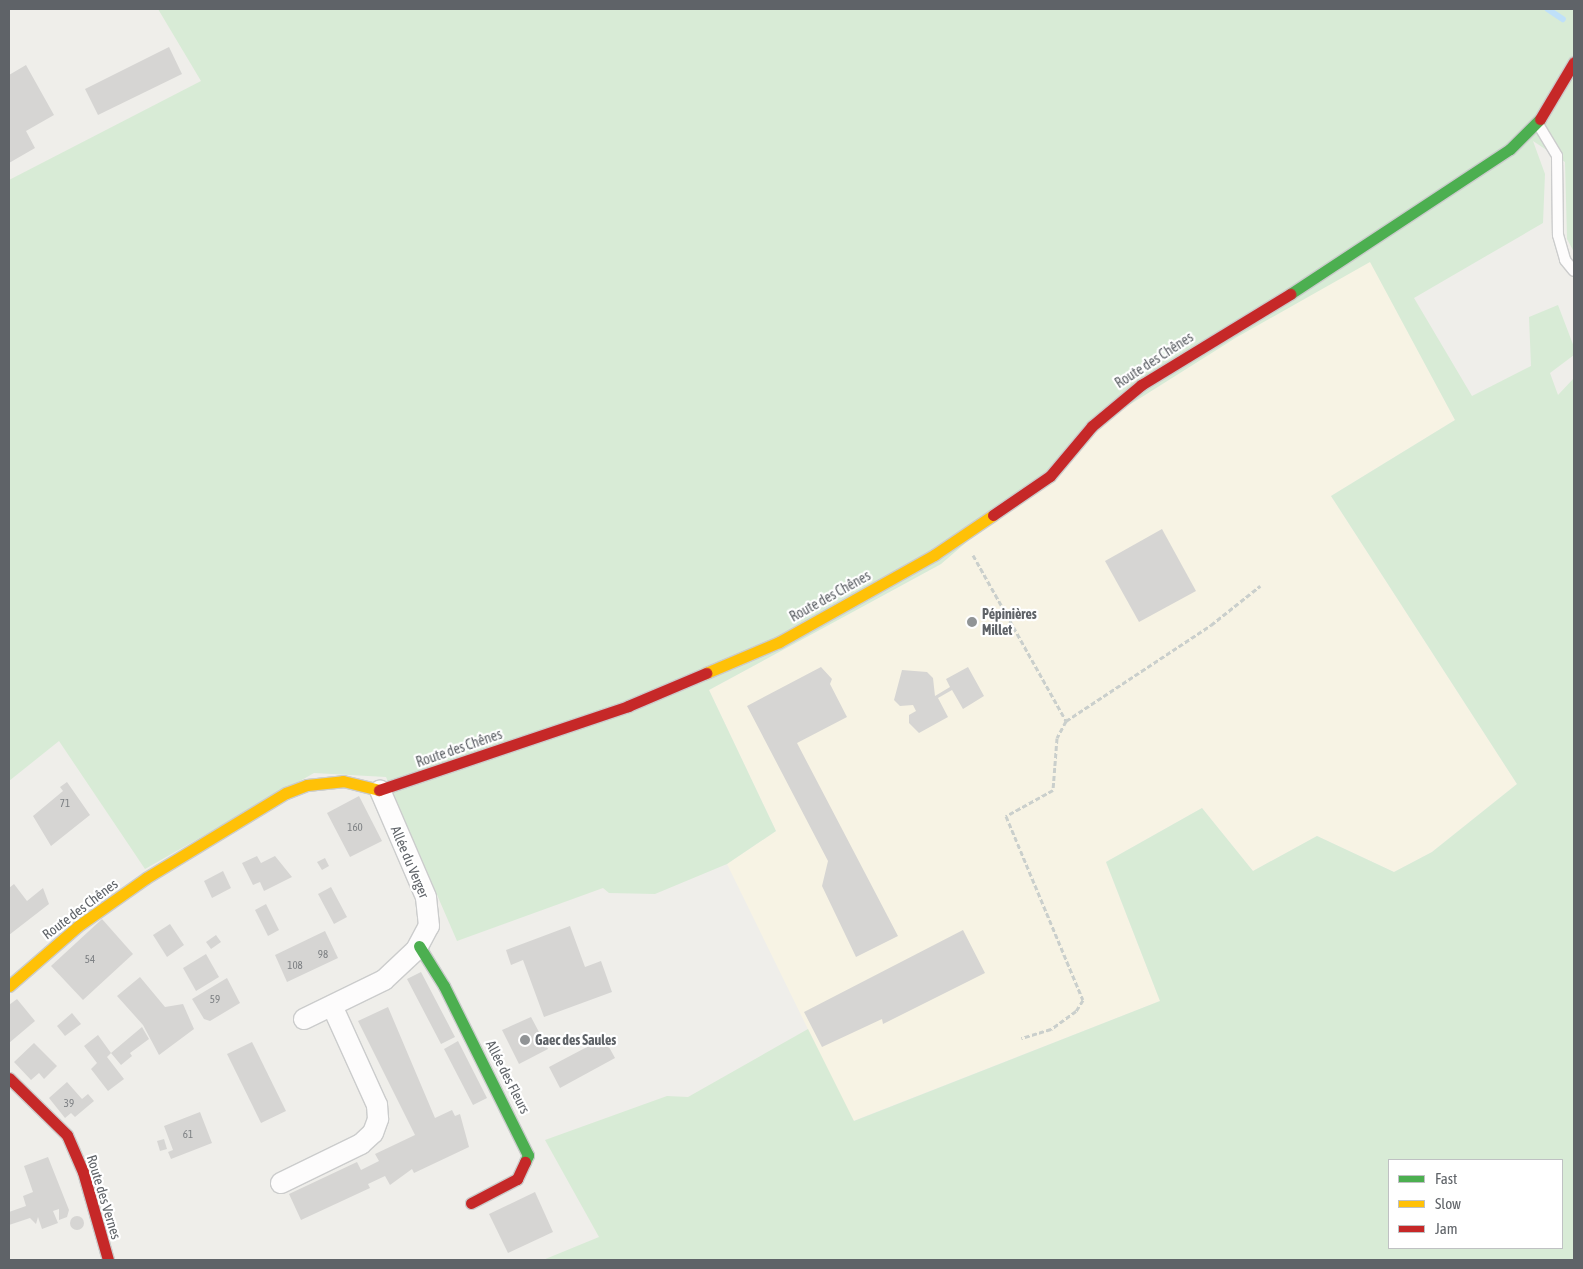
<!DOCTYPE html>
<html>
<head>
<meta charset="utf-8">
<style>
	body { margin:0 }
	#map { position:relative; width:1583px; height:1269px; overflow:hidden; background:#efeeea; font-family:"Asap Condensed",sans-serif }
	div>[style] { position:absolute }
	.commercial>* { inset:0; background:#f7f3e4 }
	.green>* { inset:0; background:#d8ebd6 }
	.stream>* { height:5.5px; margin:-2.75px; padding:0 2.75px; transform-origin:2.75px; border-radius:2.75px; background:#bfe0f9 }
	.building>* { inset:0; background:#d6d5d3 }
	.round { border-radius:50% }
	.path>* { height:3px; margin-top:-1.5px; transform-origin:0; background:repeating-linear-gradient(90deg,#cacfcc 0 5px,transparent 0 7.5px) }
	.roads { filter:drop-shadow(1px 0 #cbcccc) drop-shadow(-1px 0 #cbcccc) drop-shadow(0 1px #cbcccc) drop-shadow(0 -1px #cbcccc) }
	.lane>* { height:10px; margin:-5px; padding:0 5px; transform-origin:5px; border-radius:5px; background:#fdfcfc }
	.street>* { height:20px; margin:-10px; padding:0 10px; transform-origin:10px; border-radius:10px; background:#fdfcfc }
	.fast>* { height:11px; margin:-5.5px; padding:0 5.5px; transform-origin:5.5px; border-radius:5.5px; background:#4caf50 }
	.slow>* { height:11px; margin:-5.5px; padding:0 5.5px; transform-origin:5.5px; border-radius:5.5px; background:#ffc107 }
	.jam>* { height:11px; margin:-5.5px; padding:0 5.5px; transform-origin:5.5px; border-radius:5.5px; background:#c62828 }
	.dots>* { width:14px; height:14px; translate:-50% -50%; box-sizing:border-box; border:2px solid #fff; border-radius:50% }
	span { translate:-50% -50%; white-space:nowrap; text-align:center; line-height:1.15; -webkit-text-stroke:4.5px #fff; paint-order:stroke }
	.number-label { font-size:11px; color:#7e8184 }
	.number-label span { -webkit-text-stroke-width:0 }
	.street-label { font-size:14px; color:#5f6368 }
	.poi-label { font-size:14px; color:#5f6368; font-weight:700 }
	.left { translate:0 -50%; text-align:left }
	.frame { position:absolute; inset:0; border:10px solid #5f6368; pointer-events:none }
	.legend { position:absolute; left:1388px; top:1159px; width:175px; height:90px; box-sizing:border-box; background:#fff; border:1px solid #bfc1c3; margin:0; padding:6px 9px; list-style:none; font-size:15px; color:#5f6368 }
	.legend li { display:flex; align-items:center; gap:10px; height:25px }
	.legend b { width:25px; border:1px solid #bfc1c3 }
</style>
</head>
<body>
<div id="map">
	<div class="commercial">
		<div style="clip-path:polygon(1370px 261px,1455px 420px,1331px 496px,1517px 784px,1432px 852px,1394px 872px,1317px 836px,1253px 871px,1202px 808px,1106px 862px,1160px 1001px,853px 1121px,727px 864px,776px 831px,709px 690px,941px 564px,1118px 412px,1237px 337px)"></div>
	</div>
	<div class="green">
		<div style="clip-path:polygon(evenodd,158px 9px,1574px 9px,1574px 252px,1567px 239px,1565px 162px,1533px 141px,1545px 174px,1543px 223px,1414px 298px,1472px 396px,1531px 366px,1529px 317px,1558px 305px,1574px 347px,1574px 355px,1550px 373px,1558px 395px,1574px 378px,1574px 1260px,543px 1260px,599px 1237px,545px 1140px,667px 1096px,688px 1097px,808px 1029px,854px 1121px,1160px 1001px,1106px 862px,1202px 808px,1253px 871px,1317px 836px,1394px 872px,1432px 852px,1517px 784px,1331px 496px,1455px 420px,1370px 262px,1237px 337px,1118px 412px,941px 564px,709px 690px,776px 831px,727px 864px,655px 894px,609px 893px,603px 888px,457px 941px,386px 777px,314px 773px,145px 869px,59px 741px,9px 781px,9px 180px,201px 81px,158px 9px,1389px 1160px,1562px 1160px,1562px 1248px,1389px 1248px,1389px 1160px)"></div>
	</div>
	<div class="stream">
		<div style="left:1548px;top:9px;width:18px;rotate:34deg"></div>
	</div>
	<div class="building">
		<div style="clip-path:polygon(169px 47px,182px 74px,98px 115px,85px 89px)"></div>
		<div style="clip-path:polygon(26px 65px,54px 115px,26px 131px,35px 148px,9px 163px,9px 75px)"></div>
		<div style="clip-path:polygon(1162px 529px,1196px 591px,1139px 622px,1105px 561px)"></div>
		<div style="clip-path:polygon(821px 667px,832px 679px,830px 684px,847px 717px,797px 743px,898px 936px,856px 957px,822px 886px,828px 861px,747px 706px)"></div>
		<div style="clip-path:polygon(968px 667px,984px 696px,963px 709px,952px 690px,938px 698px,948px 717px,919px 733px,909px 723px,909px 715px,916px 711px,913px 705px,900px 706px,894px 700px,902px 670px,927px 672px,933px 678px,935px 696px,950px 687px,946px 679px)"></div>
		<div style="clip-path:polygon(67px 782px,90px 815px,51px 846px,33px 816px,63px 791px,60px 787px)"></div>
		<div style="clip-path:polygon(359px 796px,382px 841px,350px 857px,327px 813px)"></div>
		<div style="clip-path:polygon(257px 856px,261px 863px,275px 856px,292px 877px,264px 891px,260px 882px,253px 885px,242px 863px)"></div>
		<div style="clip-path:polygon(325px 858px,329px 866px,322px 870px,317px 862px)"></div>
		<div style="clip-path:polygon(223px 871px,231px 888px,212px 898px,204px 881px)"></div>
		<div style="clip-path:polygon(14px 884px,27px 901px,43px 888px,49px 904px,9px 935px,9px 888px)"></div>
		<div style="clip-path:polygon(331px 887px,347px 917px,334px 924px,318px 894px)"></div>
		<div style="clip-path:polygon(266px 904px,279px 930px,268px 936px,255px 910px)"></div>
		<div style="clip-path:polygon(102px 919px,133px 954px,83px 1000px,51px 966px)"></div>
		<div style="clip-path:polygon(170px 924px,184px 945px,167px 957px,153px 935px)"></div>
		<div style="clip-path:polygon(570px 926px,585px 967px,601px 961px,612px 992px,544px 1017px,523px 960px,511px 965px,506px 950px)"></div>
		<div style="clip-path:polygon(963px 930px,985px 973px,883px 1024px,882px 1019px,822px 1047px,804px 1012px)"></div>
		<div style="clip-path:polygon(325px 931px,338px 958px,287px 982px,275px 955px)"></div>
		<div style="clip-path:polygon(216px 935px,221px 942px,211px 949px,206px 942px)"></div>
		<div style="clip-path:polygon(206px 954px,219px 977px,196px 991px,183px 968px)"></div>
		<div style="clip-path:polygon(421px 972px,455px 1037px,441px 1044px,407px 979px)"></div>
		<div style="clip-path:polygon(140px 977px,165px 1007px,183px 1004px,194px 1029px,159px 1055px,143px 1025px,117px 996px)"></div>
		<div style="clip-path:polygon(227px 978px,240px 1003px,210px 1021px,204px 1019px,192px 999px)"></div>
		<div style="clip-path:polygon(17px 999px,35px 1021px,9px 1043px,9px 1005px)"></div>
		<div style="clip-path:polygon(388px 1007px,435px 1118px,452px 1110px,455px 1116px,460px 1114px,469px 1147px,414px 1173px,412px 1169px,390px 1185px,385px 1176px,368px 1184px,370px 1188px,301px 1220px,289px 1194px,357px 1162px,361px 1170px,379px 1161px,375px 1154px,415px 1135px,358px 1021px)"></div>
		<div style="clip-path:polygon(72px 1013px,81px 1024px,65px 1036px,57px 1026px)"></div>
		<div style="clip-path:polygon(531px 1017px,548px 1049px,519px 1064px,502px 1030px)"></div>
		<div style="clip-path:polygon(142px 1027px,149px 1039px,130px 1053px,132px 1056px,121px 1065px,111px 1053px,107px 1057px,124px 1079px,108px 1091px,91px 1069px,97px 1063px,84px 1046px,98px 1035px,111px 1053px)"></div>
		<div style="clip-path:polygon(604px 1038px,615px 1058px,560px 1088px,549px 1067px)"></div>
		<div style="clip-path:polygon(458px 1041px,487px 1098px,473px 1105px,444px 1049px)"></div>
		<div style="clip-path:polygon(252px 1042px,286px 1111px,261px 1123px,227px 1054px)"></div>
		<div style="clip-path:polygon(34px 1043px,57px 1066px,44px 1079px,39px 1073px,31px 1080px,14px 1062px)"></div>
		<div style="clip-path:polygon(67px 1082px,82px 1099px,88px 1094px,94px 1101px,75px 1117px,71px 1113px,65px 1118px,49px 1098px)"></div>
		<div style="clip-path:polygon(200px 1112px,212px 1143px,171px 1159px,168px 1152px,173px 1150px,164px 1126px)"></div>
		<div style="clip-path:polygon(164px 1139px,167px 1149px,160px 1151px,157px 1141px)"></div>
		<div style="clip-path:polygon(48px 1157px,69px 1210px,67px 1217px,59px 1220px,59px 1209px,53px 1211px,58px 1223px,42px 1229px,38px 1217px,36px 1224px,30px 1218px,9px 1225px,9px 1212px,26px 1206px,23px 1196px,33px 1192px,24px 1166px)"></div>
		<div style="clip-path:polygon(535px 1192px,553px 1232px,508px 1253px,489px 1214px)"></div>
		<div class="round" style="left:70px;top:1216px;width:14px;height:14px"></div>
	</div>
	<div class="path">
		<div style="left:973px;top:555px;width:190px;rotate:60.7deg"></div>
		<div style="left:1066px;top:721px;width:19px;rotate:118deg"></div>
		<div style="left:1057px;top:738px;width:52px;rotate:94.4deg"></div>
		<div style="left:1053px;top:790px;width:54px;rotate:151deg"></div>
		<div style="left:1006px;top:816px;width:199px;rotate:67.3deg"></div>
		<div style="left:1083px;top:1000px;width:13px;rotate:122deg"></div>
		<div style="left:1076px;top:1011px;width:31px;rotate:144deg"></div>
		<div style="left:1051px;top:1029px;width:31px;rotate:163deg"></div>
		<div style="left:1066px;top:721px;width:174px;rotate:-33.5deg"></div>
		<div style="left:1211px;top:625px;width:63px;rotate:-38.5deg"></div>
	</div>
	<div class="roads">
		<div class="lane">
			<div style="left:1538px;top:124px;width:37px;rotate:59deg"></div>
			<div style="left:1557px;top:156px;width:79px;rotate:89.3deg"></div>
			<div style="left:1558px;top:235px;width:26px;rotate:74deg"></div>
			<div style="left:1565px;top:260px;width:14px;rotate:51deg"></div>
		</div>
		<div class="street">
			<div style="left:304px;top:1019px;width:89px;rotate:-26deg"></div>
			<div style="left:384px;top:980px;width:44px;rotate:-43.2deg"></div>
			<div style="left:416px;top:950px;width:27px;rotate:-62deg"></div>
			<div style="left:429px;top:926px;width:29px;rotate:-96deg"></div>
			<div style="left:426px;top:897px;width:116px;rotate:-113.3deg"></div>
			<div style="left:281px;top:1183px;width:89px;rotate:-26deg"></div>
			<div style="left:361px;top:1144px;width:16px;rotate:-43deg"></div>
			<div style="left:373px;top:1133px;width:15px;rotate:-70deg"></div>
			<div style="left:378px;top:1119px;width:14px;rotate:-94deg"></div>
			<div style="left:377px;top:1105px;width:109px;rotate:-114.4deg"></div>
		</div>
		<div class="fast">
			<div style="left:1290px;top:294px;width:263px;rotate:-33.4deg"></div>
			<div style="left:1510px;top:149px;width:42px;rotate:-45deg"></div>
			<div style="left:419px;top:946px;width:47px;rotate:58deg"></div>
			<div style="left:444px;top:986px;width:189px;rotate:63.6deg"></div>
			<div style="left:528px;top:1155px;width:8px;rotate:113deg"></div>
		</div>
		<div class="slow">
			<div style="left:706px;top:673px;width:79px;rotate:-23deg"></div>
			<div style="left:779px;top:642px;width:178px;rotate:-29.3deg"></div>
			<div style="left:934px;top:555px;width:71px;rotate:-34.1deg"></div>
			<div style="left:9px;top:986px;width:91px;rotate:-41deg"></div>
			<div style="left:78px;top:926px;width:83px;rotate:-35.2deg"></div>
			<div style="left:146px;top:878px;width:164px;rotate:-31.3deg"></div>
			<div style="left:286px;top:793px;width:22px;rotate:-21deg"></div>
			<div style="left:307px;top:785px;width:36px;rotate:-6deg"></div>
			<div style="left:343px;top:781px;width:37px;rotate:14deg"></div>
		</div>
		<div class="jam">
			<div style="left:1540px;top:119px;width:66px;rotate:-59.2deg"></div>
			<div style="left:993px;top:515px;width:69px;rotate:-34.4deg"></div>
			<div style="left:1050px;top:476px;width:65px;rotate:-50deg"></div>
			<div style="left:1092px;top:426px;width:64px;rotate:-39.9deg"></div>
			<div style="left:1141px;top:385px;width:175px;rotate:-31.4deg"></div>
			<div style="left:379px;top:790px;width:263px;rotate:-18.6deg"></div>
			<div style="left:628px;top:706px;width:85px;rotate:-22.9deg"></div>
			<div style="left:9px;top:1078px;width:81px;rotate:44.5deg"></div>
			<div style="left:67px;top:1135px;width:40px;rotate:66.6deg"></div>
			<div style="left:83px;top:1172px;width:91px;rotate:74.1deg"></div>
			<div style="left:471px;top:1203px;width:52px;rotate:-27.6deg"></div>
			<div style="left:517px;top:1179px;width:19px;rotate:-65deg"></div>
		</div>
	</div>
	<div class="dots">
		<div style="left:972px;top:622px;background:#919496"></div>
		<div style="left:525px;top:1040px;background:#919496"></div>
	</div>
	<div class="number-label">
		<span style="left:65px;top:803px">71</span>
		<span style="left:355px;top:827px">160</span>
		<span style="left:323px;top:954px">98</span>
		<span style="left:90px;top:959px">54</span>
		<span style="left:295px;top:965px">108</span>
		<span style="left:215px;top:999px">59</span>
		<span style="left:69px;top:1103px">39</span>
		<span style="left:188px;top:1134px">61</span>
	</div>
	<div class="street-label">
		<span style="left:1154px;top:360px;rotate:-33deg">Route des Chênes</span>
		<span style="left:830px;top:596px;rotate:-29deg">Route des Chênes</span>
		<span style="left:459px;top:748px;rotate:-19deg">Route des Chênes</span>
		<span style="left:410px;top:862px;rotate:67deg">Allée du Verger</span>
		<span style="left:80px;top:909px;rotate:-37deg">Route des Chênes</span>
		<span style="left:508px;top:1077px;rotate:63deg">Allée des Fleurs</span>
		<span style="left:104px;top:1197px;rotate:73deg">Route des Vernes</span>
	</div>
	<div class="poi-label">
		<span class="left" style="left:982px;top:622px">Pépinières<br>Millet</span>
		<span class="left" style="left:535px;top:1040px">Gaec des Saules</span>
	</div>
	<div class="frame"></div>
	<ul class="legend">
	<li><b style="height:6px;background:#4caf50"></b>Fast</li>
	<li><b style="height:6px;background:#ffc107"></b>Slow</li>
	<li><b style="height:6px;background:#c62828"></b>Jam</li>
	</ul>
</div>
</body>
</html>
